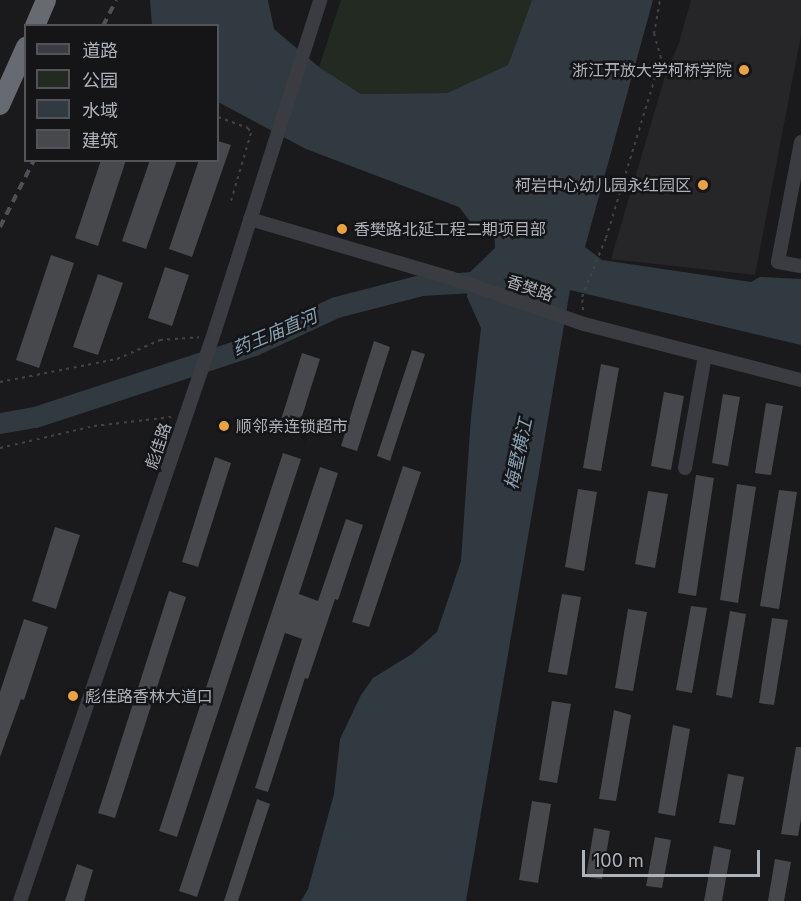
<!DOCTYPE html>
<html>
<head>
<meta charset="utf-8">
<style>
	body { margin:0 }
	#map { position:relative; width:801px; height:901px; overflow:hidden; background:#1a1a1c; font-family:Inter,"Noto Sans SC",sans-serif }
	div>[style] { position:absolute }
	.built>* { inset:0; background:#262629 }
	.green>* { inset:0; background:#222a22 }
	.water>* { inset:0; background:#303a40 }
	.river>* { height:21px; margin:-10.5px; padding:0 10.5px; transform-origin:10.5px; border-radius:10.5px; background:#303a40 }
	.building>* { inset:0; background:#47484c }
	.path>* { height:2px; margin-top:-1px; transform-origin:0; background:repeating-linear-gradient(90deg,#414348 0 3px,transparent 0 7.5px) }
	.minor>* { height:14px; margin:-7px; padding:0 7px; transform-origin:7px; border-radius:7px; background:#3b3c41 }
	.highway>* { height:20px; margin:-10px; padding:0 10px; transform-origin:10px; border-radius:10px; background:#676b71 }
	.rail>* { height:4px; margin-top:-2px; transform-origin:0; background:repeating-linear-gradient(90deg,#4e5056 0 8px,transparent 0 14px) }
	.dots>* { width:16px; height:16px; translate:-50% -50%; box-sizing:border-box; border:3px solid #151517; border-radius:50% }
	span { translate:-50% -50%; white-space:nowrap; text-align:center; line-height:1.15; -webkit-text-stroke:5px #151517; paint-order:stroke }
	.poi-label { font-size:16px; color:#adb2bb }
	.right { translate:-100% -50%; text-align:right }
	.left { translate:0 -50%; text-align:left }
	.street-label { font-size:16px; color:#adb2bb }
	.water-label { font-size:18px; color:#86a2b4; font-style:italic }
	.legend { position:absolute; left:24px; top:24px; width:195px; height:138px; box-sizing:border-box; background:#151517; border:2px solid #525459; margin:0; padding:8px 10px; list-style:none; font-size:18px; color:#adb2bb }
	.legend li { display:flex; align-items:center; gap:12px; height:30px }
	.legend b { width:30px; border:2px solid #525459 }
	.scale { position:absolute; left:582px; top:850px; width:178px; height:27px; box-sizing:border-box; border:3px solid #adb2bb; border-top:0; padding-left:8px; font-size:18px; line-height:21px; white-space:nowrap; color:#adb2bb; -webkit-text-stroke:4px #151517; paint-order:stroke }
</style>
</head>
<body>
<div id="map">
	<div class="built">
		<div style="clip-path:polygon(691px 0,801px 0,801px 35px,755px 275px,611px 259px,666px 73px,679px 43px)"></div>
	</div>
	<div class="green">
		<div style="clip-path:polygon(341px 0,532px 0,508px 65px,447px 93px,361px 94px,319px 67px)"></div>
	</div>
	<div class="water">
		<div style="clip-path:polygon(150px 0,268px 0,274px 29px,319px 67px,361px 94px,447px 93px,508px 65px,532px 0,653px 0,585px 247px,602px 260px,751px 282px,760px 277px,801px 279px,801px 345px,570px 290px,466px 901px,301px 901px,308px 889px,334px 794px,340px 739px,361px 695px,373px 678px,412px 654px,437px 632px,461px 561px,471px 417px,481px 328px,467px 297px,468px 274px,495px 248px,494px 221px,473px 225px,459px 207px,306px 149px,218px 102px,218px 26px,152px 25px)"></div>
	</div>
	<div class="river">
		<div style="left:0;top:423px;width:36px;rotate:-10deg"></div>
		<div style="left:35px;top:417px;width:231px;rotate:-18.2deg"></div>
		<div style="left:254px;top:345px;width:90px;rotate:-24.9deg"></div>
		<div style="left:336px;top:307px;width:88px;rotate:-14.5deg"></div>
		<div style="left:421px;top:285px;width:53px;rotate:-3.2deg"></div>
	</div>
	<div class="building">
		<div style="clip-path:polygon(218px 141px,231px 145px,192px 257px,169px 249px,199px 160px,218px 160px)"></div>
		<div style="clip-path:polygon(101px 160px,126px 160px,98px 246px,75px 238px)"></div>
		<div style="clip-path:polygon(150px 160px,177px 160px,146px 249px,122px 241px)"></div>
		<div style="clip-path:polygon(51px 255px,74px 263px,39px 368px,16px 360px)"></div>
		<div style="clip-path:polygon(165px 267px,189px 275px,172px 326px,148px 318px)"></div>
		<div style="clip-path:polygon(98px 274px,123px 283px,98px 355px,73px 347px)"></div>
		<div style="clip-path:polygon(374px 341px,390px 347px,357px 451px,341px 446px)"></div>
		<div style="clip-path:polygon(412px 350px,425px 354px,390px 461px,377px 456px)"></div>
		<div style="clip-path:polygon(302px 353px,320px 359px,298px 429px,280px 423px)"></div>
		<div style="clip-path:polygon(601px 364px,619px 368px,601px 471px,583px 468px)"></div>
		<div style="clip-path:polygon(664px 392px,684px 396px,671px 470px,651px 466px)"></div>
		<div style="clip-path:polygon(723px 394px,740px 397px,728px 466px,712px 463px)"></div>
		<div style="clip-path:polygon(766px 403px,783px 406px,771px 475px,755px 473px)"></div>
		<div style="clip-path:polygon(283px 453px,301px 459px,177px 837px,159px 831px)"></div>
		<div style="clip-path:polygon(215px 457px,231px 463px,198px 567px,182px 562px)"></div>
		<div style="clip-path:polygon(403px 466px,421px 472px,369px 627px,352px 622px)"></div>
		<div style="clip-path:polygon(320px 467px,338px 473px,299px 594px,318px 601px,346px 519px,363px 525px,338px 600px,335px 599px,308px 679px,305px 678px,268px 792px,255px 788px,302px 639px,285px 633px,197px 897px,179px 891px)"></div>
		<div style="clip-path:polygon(696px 475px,714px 478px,696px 596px,678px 593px)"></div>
		<div style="clip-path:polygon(737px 484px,756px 487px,738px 603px,720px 600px)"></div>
		<div style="clip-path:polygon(578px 489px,597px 492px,584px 571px,565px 567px)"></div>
		<div style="clip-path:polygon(779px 490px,797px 492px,779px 609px,760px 606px)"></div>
		<div style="clip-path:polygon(648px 491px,668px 494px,655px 568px,635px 564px)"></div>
		<div style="clip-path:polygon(55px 527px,80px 535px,56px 609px,32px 601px)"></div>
		<div style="clip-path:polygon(169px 591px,186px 597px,115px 818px,98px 813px)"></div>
		<div style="clip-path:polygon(562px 594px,581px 597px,567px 675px,548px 672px)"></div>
		<div style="clip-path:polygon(691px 606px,707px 608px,692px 693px,676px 690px)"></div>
		<div style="clip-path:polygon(628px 609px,647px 612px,633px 691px,615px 688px)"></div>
		<div style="clip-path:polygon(730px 611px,746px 614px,732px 698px,716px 695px)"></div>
		<div style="clip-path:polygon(772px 618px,788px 620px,774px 705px,759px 703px)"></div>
		<div style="clip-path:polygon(24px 619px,48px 627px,24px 700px,21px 699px,0 757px,0 692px)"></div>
		<div style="clip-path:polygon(552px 701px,571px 704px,557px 783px,539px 780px)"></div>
		<div style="clip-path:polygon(614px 710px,631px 715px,616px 801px,599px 799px)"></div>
		<div style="clip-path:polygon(673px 725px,690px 729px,675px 816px,658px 813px)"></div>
		<div style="clip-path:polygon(796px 747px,801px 747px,801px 819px,798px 836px,781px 834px)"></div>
		<div style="clip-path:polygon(728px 774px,744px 777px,735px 825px,719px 823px)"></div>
		<div style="clip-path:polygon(257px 799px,270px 804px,238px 901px,224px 901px)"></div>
		<div style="clip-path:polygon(532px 801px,551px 804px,538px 883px,519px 880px)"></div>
		<div style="clip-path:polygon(594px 828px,610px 831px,602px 879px,586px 877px)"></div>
		<div style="clip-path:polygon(655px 837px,671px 840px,662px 888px,646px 886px)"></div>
		<div style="clip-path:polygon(714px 846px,731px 850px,722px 901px,704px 901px)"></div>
		<div style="clip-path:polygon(775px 859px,791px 862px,784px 901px,768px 901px)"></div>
		<div style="clip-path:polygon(77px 864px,93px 870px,84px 901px,65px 901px)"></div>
	</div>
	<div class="path">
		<div style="left:218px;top:117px;width:32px;rotate:20deg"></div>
		<div style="left:248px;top:128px;width:6px;rotate:59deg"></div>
		<div style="left:251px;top:133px;width:71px;rotate:106.4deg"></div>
		<div style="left:583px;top:310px;width:13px;rotate:-94deg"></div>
		<div style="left:582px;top:297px;width:64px;rotate:-67.9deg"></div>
		<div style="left:606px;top:238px;width:188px;rotate:-73deg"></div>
		<div style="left:661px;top:58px;width:25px;rotate:-106deg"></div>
		<div style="left:654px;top:34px;width:35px;rotate:-80deg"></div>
		<div style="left:0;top:382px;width:119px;rotate:-11.1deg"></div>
		<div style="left:117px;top:359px;width:47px;rotate:-23.8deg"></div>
		<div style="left:160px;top:340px;width:39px;rotate:-4deg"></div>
		<div style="left:0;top:448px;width:97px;rotate:-13.2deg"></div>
		<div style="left:94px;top:426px;width:78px;rotate:-6.7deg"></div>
	</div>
	<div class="minor">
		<div style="left:801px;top:142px;width:122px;rotate:100.9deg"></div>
		<div style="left:778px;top:262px;width:23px;rotate:10deg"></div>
		<div style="left:250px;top:219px;width:209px;rotate:16.4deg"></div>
		<div style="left:451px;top:278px;width:141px;rotate:19.1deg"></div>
		<div style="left:584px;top:324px;width:224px;rotate:14.5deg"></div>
		<div style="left:685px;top:468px;width:114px;rotate:-79.9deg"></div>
		<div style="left:20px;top:901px;width:603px;rotate:-71.14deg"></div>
		<div style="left:215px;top:330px;width:346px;rotate:-72.3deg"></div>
	</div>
	<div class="highway">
		<div style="left:35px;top:26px;width:28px;rotate:-67deg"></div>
		<div style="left:0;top:105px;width:64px;rotate:-65.9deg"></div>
	</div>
	<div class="rail">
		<div style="left:103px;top:26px;width:29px;rotate:-63deg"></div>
		<div style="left:0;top:227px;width:75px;rotate:-63.1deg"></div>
	</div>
	<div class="dots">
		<div style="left:744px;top:70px;background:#eba342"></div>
		<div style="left:703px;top:185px;background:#eba342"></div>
		<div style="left:342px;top:229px;background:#eba342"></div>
		<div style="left:224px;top:426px;background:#eba342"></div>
		<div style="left:73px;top:696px;background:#eba342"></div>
	</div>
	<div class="poi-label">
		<span class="right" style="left:732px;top:70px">浙江开放大学柯桥学院</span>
		<span class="right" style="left:691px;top:185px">柯岩中心幼儿园永红园区</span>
		<span class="left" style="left:354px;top:229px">香樊路北延工程二期项目部</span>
		<span class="left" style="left:236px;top:426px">顺邻亲连锁超市</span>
		<span class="left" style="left:85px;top:696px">彪佳路香林大道口</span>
	</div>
	<div class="street-label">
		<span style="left:530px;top:288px;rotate:19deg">香樊路</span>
		<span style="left:158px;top:446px;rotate:-71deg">彪佳路</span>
	</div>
	<div class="water-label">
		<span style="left:275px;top:333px;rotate:-23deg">药王庙直河</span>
		<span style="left:519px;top:454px;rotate:-78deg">梅墅横江</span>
	</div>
	<ul class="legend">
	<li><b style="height:8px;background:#3b3c41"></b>道路</li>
	<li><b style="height:16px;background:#222a22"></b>公园</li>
	<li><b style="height:16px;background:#303a40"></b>水域</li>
	<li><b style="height:16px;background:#47484c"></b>建筑</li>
	</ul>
	<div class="scale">100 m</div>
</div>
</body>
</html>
